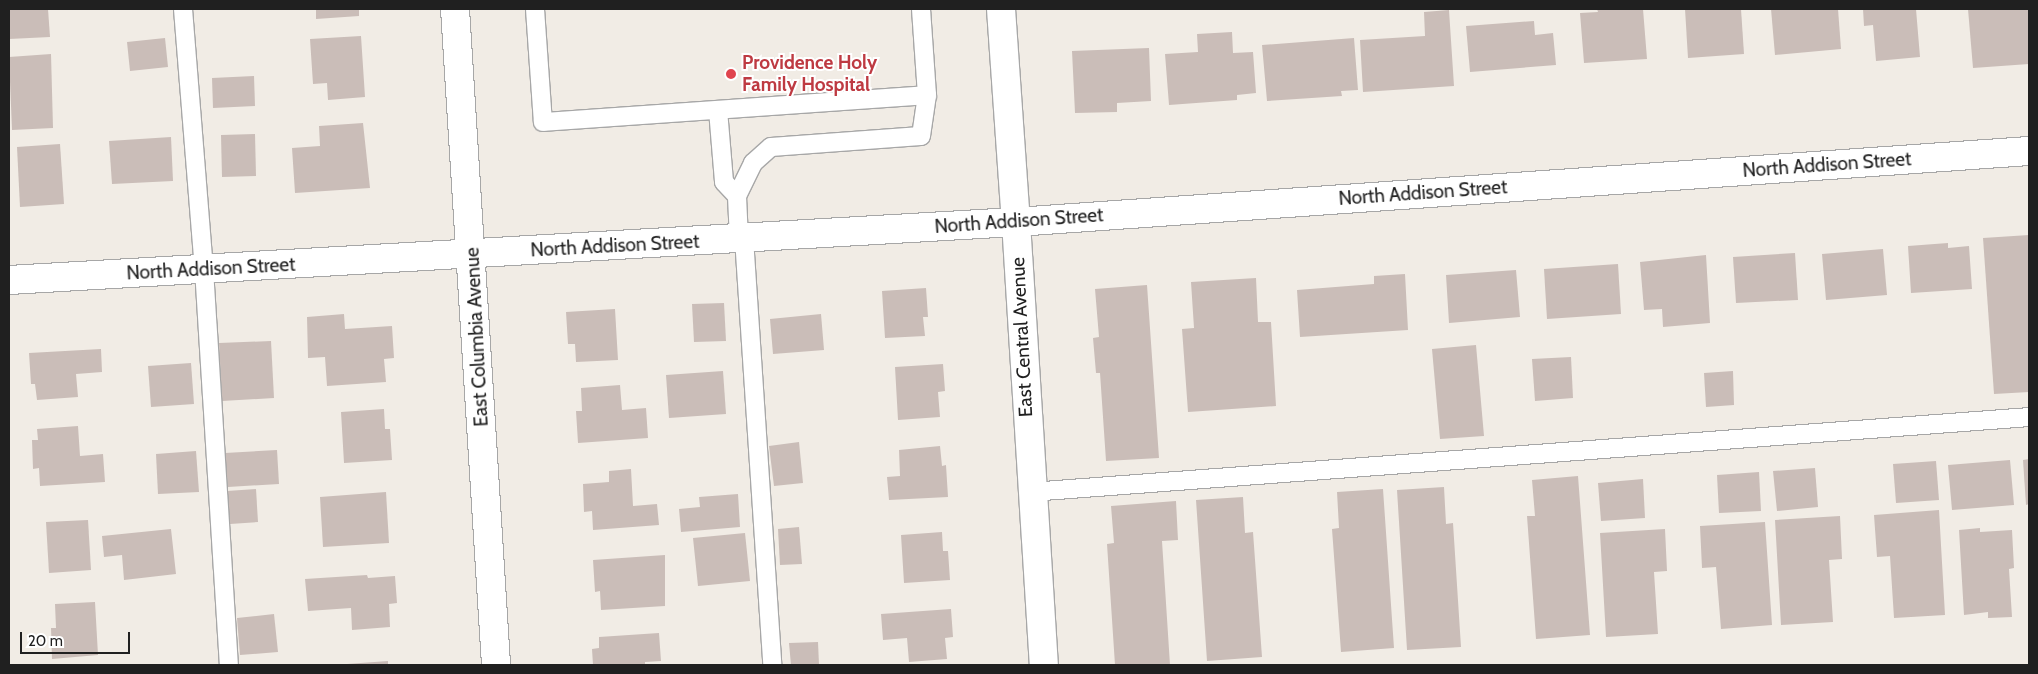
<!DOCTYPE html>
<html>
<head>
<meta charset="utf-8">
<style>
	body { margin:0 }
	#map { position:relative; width:2038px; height:674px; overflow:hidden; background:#f1ece5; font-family:Cabin,sans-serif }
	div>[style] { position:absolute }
	.building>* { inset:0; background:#cabdb8 }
	.roads { filter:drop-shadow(1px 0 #a7a7a7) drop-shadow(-1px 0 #a7a7a7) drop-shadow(0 1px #a7a7a7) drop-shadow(0 -1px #a7a7a7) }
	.service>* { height:18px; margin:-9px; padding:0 9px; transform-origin:9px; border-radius:9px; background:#fff }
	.minor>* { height:28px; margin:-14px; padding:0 14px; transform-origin:14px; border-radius:14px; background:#fff }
	.tertiary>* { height:28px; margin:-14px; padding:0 14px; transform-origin:14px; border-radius:14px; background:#fff }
	.dots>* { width:14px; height:14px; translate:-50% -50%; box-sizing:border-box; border:2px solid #fff; border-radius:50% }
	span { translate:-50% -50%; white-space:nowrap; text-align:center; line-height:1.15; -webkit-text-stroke:4px #fff; paint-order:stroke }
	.health-label { font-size:19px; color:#be3a42; font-weight:700 }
	.left { translate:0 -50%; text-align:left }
	.street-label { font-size:19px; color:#202020 }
	.frame { position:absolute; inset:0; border:10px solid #202020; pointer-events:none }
	.scale { position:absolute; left:20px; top:632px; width:110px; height:22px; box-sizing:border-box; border:2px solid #202020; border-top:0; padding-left:6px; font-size:15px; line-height:18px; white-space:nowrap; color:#202020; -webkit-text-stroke:4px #fff; paint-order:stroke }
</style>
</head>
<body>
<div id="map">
	<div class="building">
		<div style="clip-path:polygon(9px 9px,48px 9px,50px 37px,9px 39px)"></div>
		<div style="clip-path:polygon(316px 9px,359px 9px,359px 16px,316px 19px)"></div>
		<div style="clip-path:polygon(1597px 9px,1643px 9px,1647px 59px,1584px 63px,1580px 13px,1598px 12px)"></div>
		<div style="clip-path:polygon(1685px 9px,1741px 9px,1744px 54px,1688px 58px)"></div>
		<div style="clip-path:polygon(1771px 9px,1838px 9px,1841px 49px,1775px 55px)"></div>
		<div style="clip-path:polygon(1863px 9px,1916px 9px,1920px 57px,1876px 61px,1873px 25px,1864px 26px)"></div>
		<div style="clip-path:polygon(1968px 9px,2029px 9px,2029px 64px,1973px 68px)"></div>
		<div style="clip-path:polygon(1449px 10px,1454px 86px,1363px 92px,1360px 40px,1425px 36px,1424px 12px)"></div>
		<div style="clip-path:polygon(1534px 21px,1535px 35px,1553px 33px,1556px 65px,1470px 72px,1466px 26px)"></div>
		<div style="clip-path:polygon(1232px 32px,1233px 53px,1253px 52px,1256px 93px,1237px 95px,1237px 100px,1169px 105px,1165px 54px,1198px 52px,1197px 34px)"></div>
		<div style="clip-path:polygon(361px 36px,365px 97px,328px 100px,327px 83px,313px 84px,310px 39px)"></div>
		<div style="clip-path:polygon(165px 38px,168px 67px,130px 71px,127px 42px)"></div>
		<div style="clip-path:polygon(1354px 38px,1358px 90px,1341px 91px,1342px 96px,1267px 101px,1262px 45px)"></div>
		<div style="clip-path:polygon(1149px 48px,1151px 101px,1117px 103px,1117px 112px,1075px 113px,1072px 51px)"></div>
		<div style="clip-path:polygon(51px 54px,53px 128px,12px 130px,9px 57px)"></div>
		<div style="clip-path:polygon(254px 76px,255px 106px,213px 108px,212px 78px)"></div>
		<div style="clip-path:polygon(363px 123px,370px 188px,295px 193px,292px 148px,320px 146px,319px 126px)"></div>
		<div style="clip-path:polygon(255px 134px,256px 176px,222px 177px,221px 135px)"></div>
		<div style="clip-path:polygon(171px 137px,173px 181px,112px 184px,109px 141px)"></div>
		<div style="clip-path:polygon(60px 144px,64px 204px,20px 207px,17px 147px)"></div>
		<div style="clip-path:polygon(2029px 235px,2029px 392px,1994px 394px,1983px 238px)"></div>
		<div style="clip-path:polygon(1948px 243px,1948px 248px,1969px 246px,1972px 289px,1911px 293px,1908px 246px)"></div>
		<div style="clip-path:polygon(1883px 249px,1887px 295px,1826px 300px,1822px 254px)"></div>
		<div style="clip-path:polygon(1795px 253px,1798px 300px,1736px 303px,1733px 257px)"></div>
		<div style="clip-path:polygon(1706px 255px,1710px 323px,1663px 327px,1662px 309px,1644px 310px,1640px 262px)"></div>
		<div style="clip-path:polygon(1618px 264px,1621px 314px,1547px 319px,1544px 269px)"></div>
		<div style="clip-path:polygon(1516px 270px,1520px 317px,1449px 323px,1446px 275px)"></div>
		<div style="clip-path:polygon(1405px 274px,1408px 330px,1300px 337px,1297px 290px,1374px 284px,1374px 276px)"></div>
		<div style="clip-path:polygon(1256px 278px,1258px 322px,1271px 322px,1276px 406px,1188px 412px,1182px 329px,1194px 328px,1191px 282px)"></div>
		<div style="clip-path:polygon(1147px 285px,1159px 458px,1106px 461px,1100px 373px,1096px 373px,1093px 338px,1099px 337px,1095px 289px)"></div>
		<div style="clip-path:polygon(926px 288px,928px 317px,923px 317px,925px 336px,885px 338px,882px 291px)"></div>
		<div style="clip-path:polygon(724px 303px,726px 341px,694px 342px,692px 304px)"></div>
		<div style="clip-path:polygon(615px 309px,618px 360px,576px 362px,575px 344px,568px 344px,566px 312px)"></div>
		<div style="clip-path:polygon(344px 314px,345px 329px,392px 326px,394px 358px,384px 359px,386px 382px,327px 386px,325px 357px,308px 358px,307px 317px)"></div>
		<div style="clip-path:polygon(821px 314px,824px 350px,773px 354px,770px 319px)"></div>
		<div style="clip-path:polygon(271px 341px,274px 398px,222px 401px,219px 343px)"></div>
		<div style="clip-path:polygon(1476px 345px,1484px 436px,1440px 439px,1432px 349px)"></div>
		<div style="clip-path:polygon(101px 349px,102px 372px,76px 374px,78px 397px,37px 400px,35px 384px,31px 384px,29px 353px)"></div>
		<div style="clip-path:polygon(1571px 357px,1573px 398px,1535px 401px,1532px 359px)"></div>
		<div style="clip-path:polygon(191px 363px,194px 404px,151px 407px,148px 366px)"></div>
		<div style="clip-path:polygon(943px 364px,945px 391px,938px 392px,940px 417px,898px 420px,895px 367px)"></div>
		<div style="clip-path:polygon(723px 371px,726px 414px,669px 418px,666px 375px)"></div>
		<div style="clip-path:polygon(1733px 371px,1734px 405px,1706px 407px,1704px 373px)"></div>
		<div style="clip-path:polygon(620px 385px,622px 410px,646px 408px,648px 438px,578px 443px,576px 411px,582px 411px,581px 388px)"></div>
		<div style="clip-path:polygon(384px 409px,385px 429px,390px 429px,392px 460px,344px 463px,341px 412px)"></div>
		<div style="clip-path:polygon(78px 426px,80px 456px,103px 454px,105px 482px,40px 486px,39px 468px,33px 469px,32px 440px,38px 440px,37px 429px)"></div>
		<div style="clip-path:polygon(799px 442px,803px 483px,774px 486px,769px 446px)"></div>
		<div style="clip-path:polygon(940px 446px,942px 466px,946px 465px,948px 497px,889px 500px,887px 477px,900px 476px,899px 450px)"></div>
		<div style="clip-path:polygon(277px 450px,279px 484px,228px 487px,225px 453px)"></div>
		<div style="clip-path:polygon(196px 451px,199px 492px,158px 494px,156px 454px)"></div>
		<div style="clip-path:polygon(2029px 459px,2029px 504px,2026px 505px,2023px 460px)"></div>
		<div style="clip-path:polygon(2010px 460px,2014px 505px,1952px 510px,1948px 465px)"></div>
		<div style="clip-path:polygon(1936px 461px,1939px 500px,1896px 503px,1893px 464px)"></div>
		<div style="clip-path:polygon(1815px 468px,1818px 507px,1777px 511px,1773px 471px)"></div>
		<div style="clip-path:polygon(631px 469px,633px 506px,657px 504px,659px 525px,593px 530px,592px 511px,584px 512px,583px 484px,609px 482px,609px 471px)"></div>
		<div style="clip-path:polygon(1759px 472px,1761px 511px,1719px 513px,1717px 475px)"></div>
		<div style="clip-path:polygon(1578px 476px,1590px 635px,1536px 639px,1527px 516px,1535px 516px,1532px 480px)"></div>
		<div style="clip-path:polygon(1643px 479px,1645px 518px,1601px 521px,1598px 483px)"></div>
		<div style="clip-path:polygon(1444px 487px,1446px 524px,1453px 523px,1461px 647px,1407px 650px,1397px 490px)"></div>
		<div style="clip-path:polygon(256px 489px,258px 522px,230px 524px,227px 491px)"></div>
		<div style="clip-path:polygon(1383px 489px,1394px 648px,1341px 652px,1332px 529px,1339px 528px,1337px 492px)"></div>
		<div style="clip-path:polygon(386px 492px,389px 543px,323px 547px,320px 497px)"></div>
		<div style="clip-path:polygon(738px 494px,740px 527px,681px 532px,679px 509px,700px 507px,699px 497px)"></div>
		<div style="clip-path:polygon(1243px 497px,1245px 533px,1253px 532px,1262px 657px,1207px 661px,1196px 500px)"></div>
		<div style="clip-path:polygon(1176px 501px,1178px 540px,1162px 541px,1170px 665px,1115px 665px,1107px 544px,1114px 543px,1111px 506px)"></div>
		<div style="clip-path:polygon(1939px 510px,1945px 615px,1894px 618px,1890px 556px,1877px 557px,1874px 515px)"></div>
		<div style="clip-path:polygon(1840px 516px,1842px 559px,1829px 560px,1833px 622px,1781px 625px,1775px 520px)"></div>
		<div style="clip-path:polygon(88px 520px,91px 570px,49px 573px,46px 522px)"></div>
		<div style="clip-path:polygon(1765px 522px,1772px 625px,1721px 629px,1716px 567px,1702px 568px,1700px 526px)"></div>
		<div style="clip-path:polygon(799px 527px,802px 564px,780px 565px,778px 529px)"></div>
		<div style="clip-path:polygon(1980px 528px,1980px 532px,2012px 530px,2014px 568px,2009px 569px,2012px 617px,1988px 618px,1988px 612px,1964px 615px,1959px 530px)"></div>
		<div style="clip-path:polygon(171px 529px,176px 574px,124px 580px,122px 555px,104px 557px,102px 536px)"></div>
		<div style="clip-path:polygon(1665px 529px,1667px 571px,1654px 572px,1658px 634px,1606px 637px,1600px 533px)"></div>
		<div style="clip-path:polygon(942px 532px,943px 551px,948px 551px,950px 580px,904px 583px,901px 535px)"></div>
		<div style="clip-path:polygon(745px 533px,750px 581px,698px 586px,693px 538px)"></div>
		<div style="clip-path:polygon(665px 555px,665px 606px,601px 610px,600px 591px,595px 592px,593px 560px)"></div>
		<div style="clip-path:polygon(367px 575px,368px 578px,395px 576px,397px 603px,389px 604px,390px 627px,352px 630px,351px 608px,308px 611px,305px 579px)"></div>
		<div style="clip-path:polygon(95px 602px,98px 655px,52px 659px,51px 628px,56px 628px,55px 604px)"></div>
		<div style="clip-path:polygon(951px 609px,953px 637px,945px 638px,947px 659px,909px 662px,907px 638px,883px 640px,881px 614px)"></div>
		<div style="clip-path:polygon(274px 614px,278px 652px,240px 655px,237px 618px)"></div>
		<div style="clip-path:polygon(659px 633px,661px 661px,645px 662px,645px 665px,593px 665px,592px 649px,599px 648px,599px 637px)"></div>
		<div style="clip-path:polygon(818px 642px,819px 665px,791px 665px,789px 643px)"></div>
		<div style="clip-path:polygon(388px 661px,388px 665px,347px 665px,347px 664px)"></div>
	</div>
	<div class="roads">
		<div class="service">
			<div style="left:183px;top:9px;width:261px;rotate:85.4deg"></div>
			<div style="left:204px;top:269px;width:397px;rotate:86.4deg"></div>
			<div style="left:535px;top:9px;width:113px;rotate:86deg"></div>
			<div style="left:543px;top:122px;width:385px;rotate:-4deg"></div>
			<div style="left:927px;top:95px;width:86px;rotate:-94deg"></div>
			<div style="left:718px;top:110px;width:72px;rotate:85.2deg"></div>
			<div style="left:724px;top:182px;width:19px;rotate:47deg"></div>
			<div style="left:744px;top:238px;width:428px;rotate:86.2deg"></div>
			<div style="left:739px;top:239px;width:43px;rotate:-92.7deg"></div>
			<div style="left:737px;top:196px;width:37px;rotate:-64deg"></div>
			<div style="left:753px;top:163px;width:24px;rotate:-42deg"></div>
			<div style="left:771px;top:147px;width:150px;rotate:-4.2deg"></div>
			<div style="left:921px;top:136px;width:41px;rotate:-81.7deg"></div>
			<div style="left:1030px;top:492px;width:1002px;rotate:-4.29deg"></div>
		</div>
		<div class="minor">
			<div style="left:455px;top:9px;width:657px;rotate:86.42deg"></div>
			<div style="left:1016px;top:222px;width:444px;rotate:86.4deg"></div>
		</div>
		<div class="tertiary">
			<div style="left:1001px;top:9px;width:214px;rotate:86deg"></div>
			<div style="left:9px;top:280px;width:1009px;rotate:-3.3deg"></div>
			<div style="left:1016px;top:222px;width:1015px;rotate:-4.01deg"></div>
		</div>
	</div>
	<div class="dots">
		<div style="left:731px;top:74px;background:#e0444e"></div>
	</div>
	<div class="health-label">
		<span class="left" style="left:742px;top:74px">Providence Holy<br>Family Hospital</span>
	</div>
	<div class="street-label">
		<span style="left:1827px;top:165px;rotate:-4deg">North Addison Street</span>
		<span style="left:1423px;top:193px;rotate:-4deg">North Addison Street</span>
		<span style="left:1019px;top:221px;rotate:-4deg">North Addison Street</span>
		<span style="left:615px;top:246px;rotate:-3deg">North Addison Street</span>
		<span style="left:211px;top:269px;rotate:-3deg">North Addison Street</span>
		<span style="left:477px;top:337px;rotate:-93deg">East Columbia Avenue</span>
		<span style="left:1022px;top:337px;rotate:-93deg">East Central Avenue</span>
	</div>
	<div class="frame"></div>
	<div class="scale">20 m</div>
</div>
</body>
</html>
